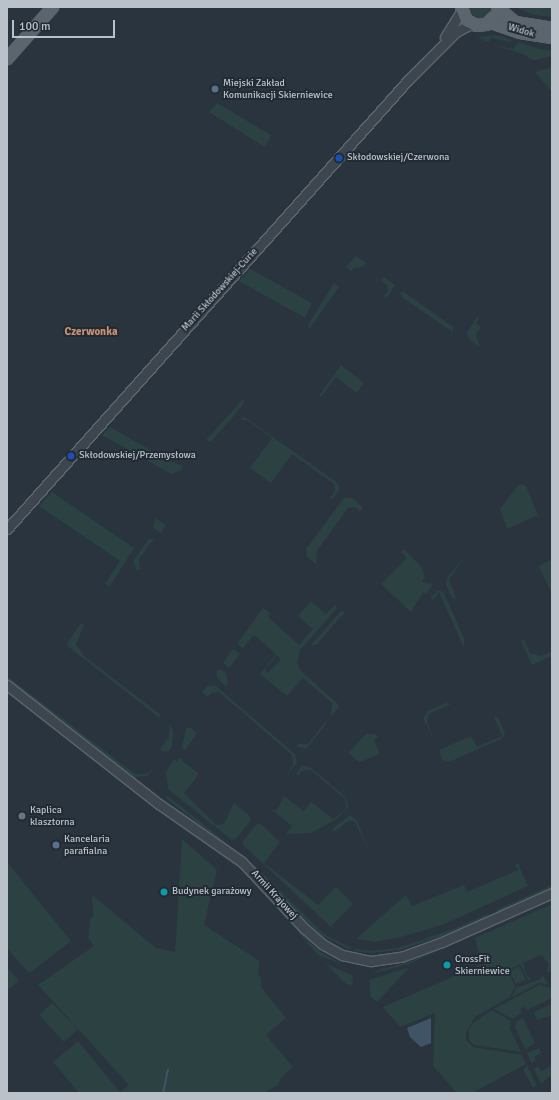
<!DOCTYPE html>
<html>
<head>
<meta charset="utf-8">
<style>
	body { margin:0 }
	#map { position:relative; width:559px; height:1100px; overflow:hidden; background:#29343f; font-family:Signika,sans-serif }
	div>[style] { position:absolute }
	.green>* { inset:0; background:#2c4141 }
	.water>* { inset:0; background:#415466 }
	.stream>* { height:2px; margin:-1px; padding:0 1px; transform-origin:1px; border-radius:1px; background:#415466 }
	.roads { filter:drop-shadow(1px 0 #5b646c) drop-shadow(-1px 0 #5b646c) drop-shadow(0 1px #5b646c) drop-shadow(0 -1px #5b646c) }
	.minor>* { height:9px; margin:-4.5px; padding:0 4.5px; transform-origin:4.5px; border-radius:4.5px; background:#3d464f }
	.major>* { height:11px; margin:-5.5px; padding:0 5.5px; transform-origin:5.5px; border-radius:5.5px; background:#5b656e }
	.dots>* { width:11px; height:11px; translate:-50% -50%; box-sizing:border-box; border:2px solid #222b34; border-radius:50% }
	span { translate:-50% -50%; white-space:nowrap; text-align:center; line-height:1.15; -webkit-text-stroke:4px #222b34; paint-order:stroke }
	.street-label { font-size:10px; color:#bac1c9 }
	.poi-label { font-size:10px; color:#bac1c9 }
	.left { translate:0 -50%; text-align:left }
	.neighbourhood-label { font-size:11px; color:#ca9174; font-weight:700 }
	.frame { position:absolute; inset:0; border:8px solid #bac1c9; pointer-events:none }
	.scale { position:absolute; left:12px; top:20px; width:103px; height:18px; box-sizing:border-box; border:2px solid #bac1c9; border-top:0; padding-left:5px; font-size:12px; line-height:14px; white-space:nowrap; color:#bac1c9; -webkit-text-stroke:3px #222b34; paint-order:stroke }
</style>
</head>
<body>
<div id="map">
	<div class="green">
		<div style="clip-path:polygon(467px 7px,492px 7px,492px 9px,489px 17px,478px 21px,470px 17px)"></div>
		<div style="clip-path:polygon(515px 7px,552px 7px,552px 17px,533px 15px)"></div>
		<div style="clip-path:polygon(495px 35px,500px 36px,513px 40px,510px 42px,492px 38px,488px 42px,477px 37px)"></div>
		<div style="clip-path:polygon(519px 42px,539px 49px,552px 50px,552px 56px,536px 60px,530px 59px,526px 55px,493px 45px,513px 49px)"></div>
		<div style="clip-path:polygon(552px 67px,552px 92px,535px 72px)"></div>
		<div style="clip-path:polygon(217px 103px,271px 135px,265px 147px,209px 112px)"></div>
		<div style="clip-path:polygon(356px 256px,366px 263px,363px 267px,354px 268px,351px 271px,346px 267px)"></div>
		<div style="clip-path:polygon(250px 269px,312px 303px,305px 318px,239px 281px)"></div>
		<div style="clip-path:polygon(384px 277px,395px 285px,387px 298px,384px 296px,388px 291px,387px 285px,380px 280px)"></div>
		<div style="clip-path:polygon(334px 283px,339px 287px,310px 328px,312px 335px,308px 325px)"></div>
		<div style="clip-path:polygon(400px 292px,404px 292px,453px 327px,452px 337px,451px 331px,403px 298px)"></div>
		<div style="clip-path:polygon(477px 317px,479px 319px,476px 323px,481px 327px,476px 334px,480px 347px,469px 339px,467px 333px)"></div>
		<div style="clip-path:polygon(341px 365px,364px 383px,357px 393px,336px 377px,321px 397px,319px 396px)"></div>
		<div style="clip-path:polygon(242px 400px,245px 401px,234px 416px,210px 442px,206px 440px)"></div>
		<div style="clip-path:polygon(243px 416px,335px 481px,340px 487px,334px 498px,329px 499px,335px 491px,334px 484px,292px 454px,271px 483px,250px 468px,272px 438px,247px 420px,241px 420px)"></div>
		<div style="clip-path:polygon(110px 427px,168px 460px,183px 466px,182px 470px,171px 474px,102px 435px)"></div>
		<div style="clip-path:polygon(519px 484px,526px 486px,539px 518px,536px 516px,507px 529px,500px 509px)"></div>
		<div style="clip-path:polygon(52px 492px,134px 548px,110px 586px,105px 584px,120px 561px,39px 506px)"></div>
		<div style="clip-path:polygon(344px 498px,352px 498px,363px 508px,360px 512px,355px 507px,348px 508px,316px 552px,317px 565px,307px 557px,306px 549px)"></div>
		<div style="clip-path:polygon(155px 518px,166px 525px,161px 533px,153px 528px)"></div>
		<div style="clip-path:polygon(149px 539px,156px 540px,151px 542px,139px 559px,140px 569px,137px 571px,133px 561px)"></div>
		<div style="clip-path:polygon(404px 549px,422px 568px,425px 577px,422px 582px,433px 585px,426px 594px,423px 592px,411px 612px,381px 584px,407px 558px,401px 552px)"></div>
		<div style="clip-path:polygon(467px 553px,449px 580px,456px 598px,453px 599px,446px 585px,447px 578px)"></div>
		<div style="clip-path:polygon(552px 559px,552px 594px,539px 566px)"></div>
		<div style="clip-path:polygon(438px 590px,444px 593px,464px 638px,464px 648px,439px 592px,432px 601px,431px 598px)"></div>
		<div style="clip-path:polygon(evenodd,311px 601px,326px 614px,335px 605px,337px 608px,300px 650px,297px 662px,300px 670px,338px 704px,339px 707px,331px 717px,332px 703px,303px 678px,287px 696px,260px 674px,276px 654px,254px 635px,243px 648px,237px 644px,263px 608px,270px 613px,268px 617px,299px 645px,313px 629px,298px 616px,311px 601px,277px 655px,281px 660px,267px 673px,265px 669px,277px 655px)"></div>
		<div style="clip-path:polygon(341px 611px,345px 612px,316px 645px,311px 645px)"></div>
		<div style="clip-path:polygon(81px 623px,84px 625px,76px 644px,84px 656px,161px 715px,160px 718px,66px 645px)"></div>
		<div style="clip-path:polygon(524px 639px,530px 653px,541px 656px,552px 652px,552px 656px,532px 665px,521px 641px)"></div>
		<div style="clip-path:polygon(233px 649px,240px 654px,229px 668px,223px 663px)"></div>
		<div style="clip-path:polygon(220px 669px,226px 673px,228px 683px,226px 686px,217px 678px,217px 671px)"></div>
		<div style="clip-path:polygon(7px 676px,135px 774px,146px 774px,155px 768px,147px 776px,134px 777px,7px 679px)"></div>
		<div style="clip-path:polygon(208px 685px,216px 686px,295px 754px,297px 763px,285px 778px,293px 765px,292px 755px,219px 692px,210px 694px,208px 697px,202px 692px)"></div>
		<div style="clip-path:polygon(446px 703px,451px 704px,429px 714px,427px 723px,435px 742px,423px 718px,428px 711px)"></div>
		<div style="clip-path:polygon(497px 716px,505px 732px,503px 738px,449px 762px,442px 760px,439px 750px,471px 736px,477px 747px,502px 736px,494px 717px)"></div>
		<div style="clip-path:polygon(325px 722px,326px 724px,306px 749px,296px 746px,298px 744px,308px 744px)"></div>
		<div style="clip-path:polygon(170px 723px,173px 732px,172px 746px,169px 751px,163px 752px,160px 749px,169px 737px)"></div>
		<div style="clip-path:polygon(190px 727px,197px 734px,185px 750px,182px 748px,185px 733px,187px 728px)"></div>
		<div style="clip-path:polygon(366px 734px,376px 734px,378px 737px,374px 740px,380px 754px,359px 762px,348px 753px)"></div>
		<div style="clip-path:polygon(179px 758px,199px 774px,184px 793px,216px 825px,224px 824px,234px 803px,250px 816px,250px 821px,236px 839px,232px 840px,168px 789px,166px 771px,174px 760px,177px 761px)"></div>
		<div style="clip-path:polygon(302px 765px,310px 767px,341px 793px,347px 799px,348px 808px,334px 821px,310px 833px,286px 834px,292px 826px,272px 810px,277px 810px,284px 796px,304px 811px,311px 802px,333px 819px,346px 809px,346px 800px,311px 770px,302px 771px,298px 776px,296px 774px)"></div>
		<div style="clip-path:polygon(168px 796px,252px 863px,324px 934px,351px 948px,350px 950px,321px 935px,285px 901px,249px 862px,209px 833px,166px 798px)"></div>
		<div style="clip-path:polygon(156px 810px,230px 858px,246px 871px,305px 938px,321px 952px,345px 966px,318px 955px,246px 873px)"></div>
		<div style="clip-path:polygon(350px 815px,357px 821px,370px 853px,355px 822px,348px 821px,334px 832px,332px 829px)"></div>
		<div style="clip-path:polygon(260px 823px,280px 842px,264px 863px,318px 905px,336px 887px,353px 904px,331px 926px,356px 939px,406px 895px,412px 906px,464px 885px,467px 892px,518px 870px,515px 865px,521px 863px,519px 866px,528px 886px,442px 925px,401px 937px,375px 942px,356px 939px,331px 927px,243px 845px,243px 841px,256px 825px)"></div>
		<div style="clip-path:polygon(182px 839px,217px 870px,204px 925px,260px 961px,258px 974px,261px 978px,261px 987px,286px 1018px,266px 1035px,293px 1067px,281px 1078px,278px 1085px,264px 1093px,79px 1093px,53px 1062px,78px 1041px,120px 1092px,129px 1085px,38px 985px,94px 946px,88px 938px,90px 918px,93px 917px,92px 895px,156px 948px,175px 952px)"></div>
		<div style="clip-path:polygon(7px 862px,71px 941px,31px 972px,27px 971px,7px 948px)"></div>
		<div style="clip-path:polygon(552px 885px,552px 888px,540px 894px,499px 912px,494px 911px)"></div>
		<div style="clip-path:polygon(552px 898px,552px 900px,479px 931px,480px 930px)"></div>
		<div style="clip-path:polygon(552px 904px,552px 972px,547px 972px,548px 963px,541px 955px,523px 963px,526px 974px,531px 979px,528px 980px,520px 964px,508px 970px,515px 986px,510px 997px,475px 1017px,466px 1033px,466px 1040px,473px 1047px,522px 1055px,526px 1064px,472px 1093px,457px 1093px,433px 1066px,435px 1013px,400px 1027px,383px 1007px,487px 962px,479px 954px,475px 938px)"></div>
		<div style="clip-path:polygon(489px 913px,486px 918px,448px 934px,400px 950px,370px 953px,354px 951px,355px 949px,369px 951px,398px 948px,456px 928px)"></div>
		<div style="clip-path:polygon(475px 933px,409px 964px,371px 974px,381px 969px,409px 962px)"></div>
		<div style="clip-path:polygon(325px 963px,353px 976px,352px 985px,346px 984px)"></div>
		<div style="clip-path:polygon(519px 966px,526px 980px,516px 984px,509px 971px)"></div>
		<div style="clip-path:polygon(7px 967px,19px 981px,7px 990px)"></div>
		<div style="clip-path:polygon(410px 967px,377px 1002px,371px 997px,369px 980px)"></div>
		<div style="clip-path:polygon(543px 975px,548px 984px,539px 983px,512px 997px,516px 988px,540px 979px)"></div>
		<div style="clip-path:polygon(539px 985px,552px 988px,552px 998px,527px 1010px,525px 1007px,520px 1009px,522px 1013px,512px 1019px,494px 1009px)"></div>
		<div style="clip-path:polygon(52px 1003px,78px 1029px,64px 1042px,39px 1015px)"></div>
		<div style="clip-path:polygon(552px 1004px,552px 1015px,537px 1020px,534px 1012px)"></div>
		<div style="clip-path:polygon(492px 1010px,511px 1021px,510px 1029px,521px 1052px,474px 1045px,469px 1040px,469px 1030px,473px 1023px)"></div>
		<div style="clip-path:polygon(523px 1018px,535px 1043px,525px 1049px,515px 1027px,517px 1021px)"></div>
		<div style="clip-path:polygon(539px 1048px,541px 1053px,534px 1057px,536px 1061px,531px 1063px,527px 1053px)"></div>
		<div style="clip-path:polygon(527px 1065px,537px 1086px,533px 1088px,523px 1070px)"></div>
		<div style="clip-path:polygon(538px 1066px,541px 1071px,550px 1066px,552px 1071px,552px 1074px,541px 1084px,534px 1069px)"></div>
	</div>
	<div class="water">
		<div style="clip-path:polygon(431px 1018px,431px 1043px,421px 1047px,410px 1037px,407px 1028px)"></div>
	</div>
	<div class="stream">
		<div style="left:163px;top:1093px;width:24px;rotate:-78deg"></div>
	</div>
	<div class="roads">
		<div class="minor">
			<div style="left:445px;top:37px;width:31px;rotate:-58deg"></div>
			<div style="left:7px;top:529px;width:602px;rotate:-48.23deg"></div>
			<div style="left:408px;top:80px;width:68px;rotate:-45deg"></div>
			<div style="left:456px;top:32px;width:17px;rotate:-28deg"></div>
			<div style="left:7px;top:685px;width:193px;rotate:38.1deg"></div>
			<div style="left:159px;top:804px;width:101px;rotate:34.9deg"></div>
			<div style="left:242px;top:862px;width:92px;rotate:46.8deg"></div>
			<div style="left:305px;top:929px;width:23px;rotate:41deg"></div>
			<div style="left:322px;top:944px;width:23px;rotate:29deg"></div>
			<div style="left:342px;top:955px;width:30px;rotate:12deg"></div>
			<div style="left:371px;top:961px;width:30px;rotate:-8deg"></div>
			<div style="left:401px;top:957px;width:44px;rotate:-20.1deg"></div>
			<div style="left:442px;top:942px;width:120px;rotate:-24deg"></div>
		</div>
		<div class="major">
			<div style="left:461px;top:7px;width:14px;rotate:69deg"></div>
			<div style="left:466px;top:20px;width:11px;rotate:27deg"></div>
			<div style="left:476px;top:25px;width:10px;rotate:-6deg"></div>
			<div style="left:486px;top:24px;width:11px;rotate:-45deg"></div>
			<div style="left:497px;top:7px;width:23px;rotate:40deg"></div>
			<div style="left:515px;top:22px;width:37px;rotate:9deg"></div>
			<div style="left:490px;top:22px;width:31px;rotate:19deg"></div>
			<div style="left:519px;top:32px;width:33px;rotate:9deg"></div>
			<div style="left:7px;top:58px;width:68px;rotate:-48.6deg"></div>
		</div>
	</div>
	<div class="dots">
		<div style="left:215px;top:89px;background:#5c6f8a"></div>
		<div style="left:339px;top:158px;background:#1a4fb4"></div>
		<div style="left:71px;top:456px;background:#1a4fb4"></div>
		<div style="left:22px;top:816px;background:#6b7280"></div>
		<div style="left:56px;top:845px;background:#5c6f8a"></div>
		<div style="left:164px;top:892px;background:#0f9aa8"></div>
		<div style="left:447px;top:965px;background:#0f9aa8"></div>
	</div>
	<div class="street-label">
		<span style="left:521px;top:31px;rotate:16deg">Widok</span>
		<span style="left:220px;top:290px;rotate:-48deg">Marii Skłodowskiej-Curie</span>
		<span style="left:274px;top:895px;rotate:48deg">Armii Krajowej</span>
	</div>
	<div class="poi-label">
		<span class="left" style="left:223px;top:89px">Miejski Zakład<br>Komunikacji Skierniewice</span>
		<span class="left" style="left:347px;top:158px">Skłodowskiej/Czerwona</span>
		<span class="left" style="left:79px;top:456px">Skłodowskiej/Przemysłowa</span>
		<span class="left" style="left:30px;top:816px">Kaplica<br>klasztorna</span>
		<span class="left" style="left:64px;top:845px">Kancelaria<br>parafialna</span>
		<span class="left" style="left:172px;top:892px">Budynek garażowy</span>
		<span class="left" style="left:455px;top:965px">CrossFit<br>Skierniewice</span>
	</div>
	<div class="neighbourhood-label">
		<span style="left:91px;top:332px">Czerwonka</span>
	</div>
	<div class="frame"></div>
	<div class="scale">100 m</div>
</div>
</body>
</html>
